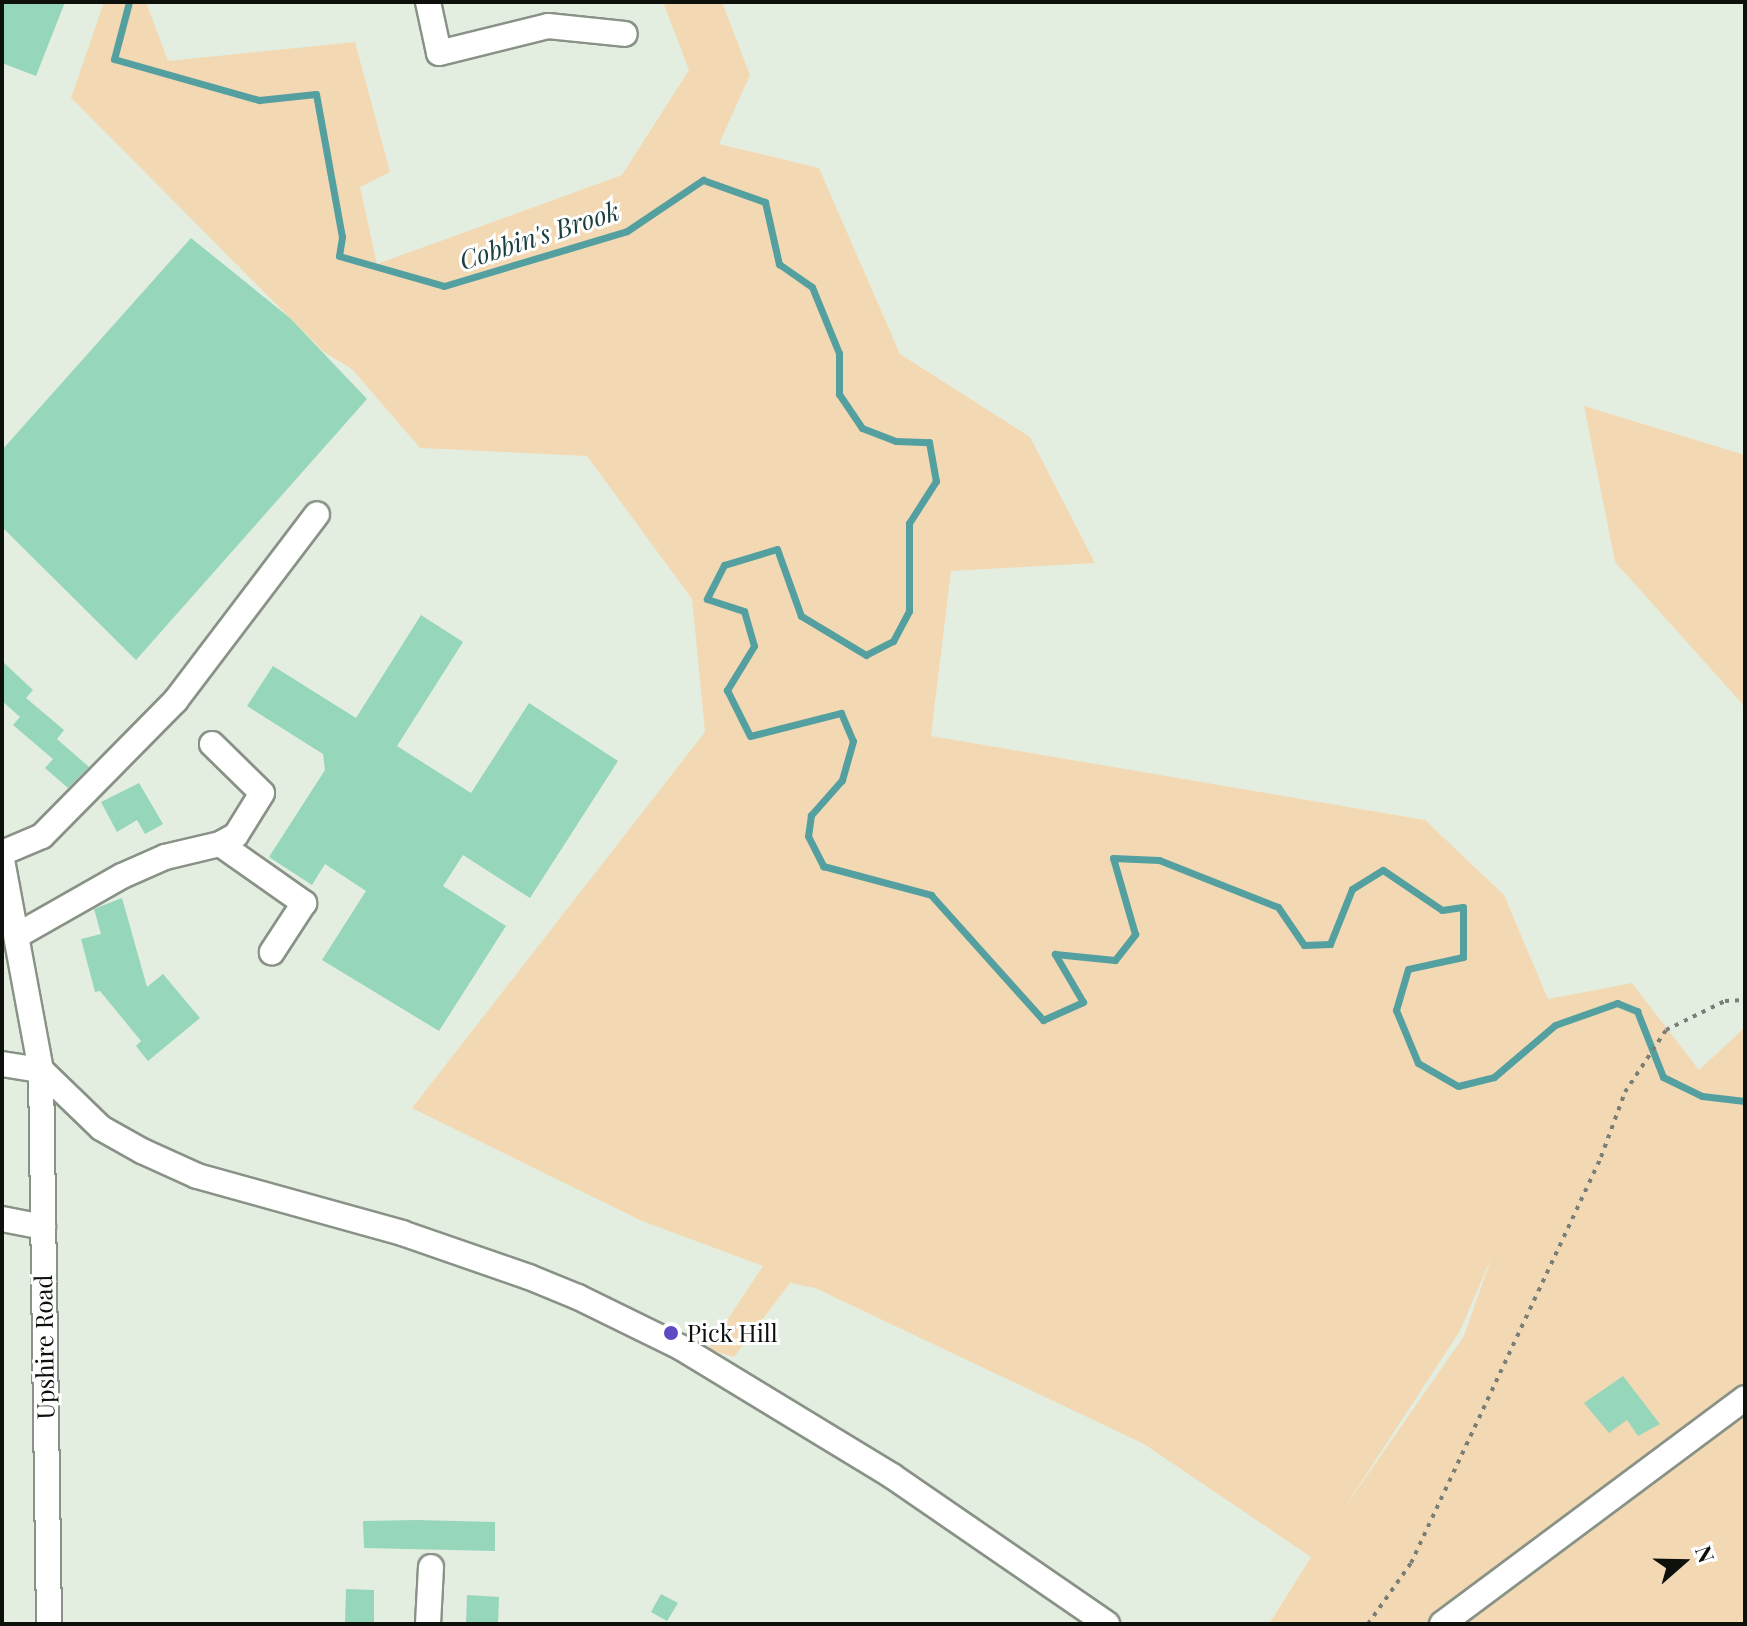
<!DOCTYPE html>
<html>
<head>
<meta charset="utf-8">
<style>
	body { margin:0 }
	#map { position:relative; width:1747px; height:1626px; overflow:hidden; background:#e4eee0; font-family:"Playfair Display",serif }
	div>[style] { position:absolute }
	.green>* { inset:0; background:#f3d9b3 }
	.stream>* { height:7px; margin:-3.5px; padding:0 3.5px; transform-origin:3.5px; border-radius:3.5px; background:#54a0a0 }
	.building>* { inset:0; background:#96d6ba }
	.path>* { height:4px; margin-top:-2px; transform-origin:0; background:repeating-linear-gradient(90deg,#797f76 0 4px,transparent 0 10px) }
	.roads { filter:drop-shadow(2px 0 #899286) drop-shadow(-2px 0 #899286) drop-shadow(0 2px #899286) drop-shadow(0 -2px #899286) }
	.minor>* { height:24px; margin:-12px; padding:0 12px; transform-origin:12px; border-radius:12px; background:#fff }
	.dots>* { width:22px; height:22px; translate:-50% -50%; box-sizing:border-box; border:4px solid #fff; border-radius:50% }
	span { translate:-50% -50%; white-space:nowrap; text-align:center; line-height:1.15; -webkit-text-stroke:6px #fff; paint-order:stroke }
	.poi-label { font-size:24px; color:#0d100b }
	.left { translate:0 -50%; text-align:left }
	.street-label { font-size:24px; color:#0d100b }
	.water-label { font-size:26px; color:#1b4040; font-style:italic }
	.frame { position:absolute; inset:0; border:4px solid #0d100b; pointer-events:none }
	.north { position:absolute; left:1643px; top:1522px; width:80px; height:80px; -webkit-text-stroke:6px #fff; paint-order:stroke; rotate:70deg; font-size:22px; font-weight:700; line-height:32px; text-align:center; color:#0d100b }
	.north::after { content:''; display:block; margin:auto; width:28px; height:36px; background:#0d100b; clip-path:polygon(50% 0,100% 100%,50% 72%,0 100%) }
</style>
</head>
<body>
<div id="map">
	<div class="green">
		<div style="clip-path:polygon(evenodd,104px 2px,146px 2px,168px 61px,355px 42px,390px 172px,360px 187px,377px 264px,622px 175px,689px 70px,663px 2px,722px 2px,750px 75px,719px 144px,819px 168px,900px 354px,1030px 437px,1095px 563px,951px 571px,931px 736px,1425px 820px,1504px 895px,1548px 999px,1632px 983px,1699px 1070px,1743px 1029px,1745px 1017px,1745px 1624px,1269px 1624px,1311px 1557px,1144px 1444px,815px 1288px,790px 1283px,734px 1357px,708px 1349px,763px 1266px,642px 1221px,412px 1108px,705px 732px,692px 599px,587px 456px,420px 448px,352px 369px,324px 352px,71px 98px,104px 2px,1492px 1256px,1464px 1336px,1343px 1510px,1460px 1331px,1492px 1256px)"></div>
		<div style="clip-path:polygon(1584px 406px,1745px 455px,1745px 707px,1615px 562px)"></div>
	</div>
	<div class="stream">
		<div style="left:129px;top:2px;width:59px;rotate:104.7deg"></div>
		<div style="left:114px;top:59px;width:151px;rotate:15.8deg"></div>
		<div style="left:259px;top:100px;width:57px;rotate:-6deg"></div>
		<div style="left:316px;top:94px;width:145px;rotate:79.7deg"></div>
		<div style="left:342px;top:237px;width:19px;rotate:99deg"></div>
		<div style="left:339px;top:256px;width:109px;rotate:15.9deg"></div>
		<div style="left:444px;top:286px;width:191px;rotate:-16.7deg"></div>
		<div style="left:627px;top:231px;width:92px;rotate:-33.9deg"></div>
		<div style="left:703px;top:180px;width:66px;rotate:19.5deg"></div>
		<div style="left:765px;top:202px;width:64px;rotate:77.3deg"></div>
		<div style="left:779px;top:264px;width:40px;rotate:34.9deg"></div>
		<div style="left:812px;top:287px;width:71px;rotate:67.8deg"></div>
		<div style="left:839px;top:353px;width:41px;rotate:90deg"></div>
		<div style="left:839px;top:394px;width:41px;rotate:55.9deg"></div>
		<div style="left:862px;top:428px;width:36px;rotate:21deg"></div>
		<div style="left:896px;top:441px;width:33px;rotate:2deg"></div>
		<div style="left:929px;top:442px;width:40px;rotate:80deg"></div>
		<div style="left:936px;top:481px;width:50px;rotate:122.7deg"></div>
		<div style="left:909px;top:523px;width:88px;rotate:90deg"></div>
		<div style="left:909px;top:611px;width:34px;rotate:118deg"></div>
		<div style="left:893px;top:641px;width:30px;rotate:153deg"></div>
		<div style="left:866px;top:655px;width:76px;rotate:-149deg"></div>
		<div style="left:801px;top:616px;width:71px;rotate:-109.7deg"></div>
		<div style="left:777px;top:549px;width:55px;rotate:163.2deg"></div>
		<div style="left:724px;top:565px;width:38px;rotate:117deg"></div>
		<div style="left:707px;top:599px;width:39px;rotate:18deg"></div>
		<div style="left:744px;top:611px;width:36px;rotate:74deg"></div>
		<div style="left:754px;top:646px;width:52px;rotate:121.5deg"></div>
		<div style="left:727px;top:690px;width:51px;rotate:63.4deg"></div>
		<div style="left:750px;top:736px;width:94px;rotate:-14.2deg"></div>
		<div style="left:841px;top:713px;width:30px;rotate:67deg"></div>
		<div style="left:853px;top:741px;width:41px;rotate:105.8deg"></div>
		<div style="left:842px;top:780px;width:47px;rotate:131.5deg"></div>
		<div style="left:811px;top:815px;width:21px;rotate:98deg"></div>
		<div style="left:808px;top:836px;width:34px;rotate:63deg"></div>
		<div style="left:823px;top:866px;width:112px;rotate:15deg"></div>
		<div style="left:931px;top:895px;width:168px;rotate:48.1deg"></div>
		<div style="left:1043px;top:1020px;width:44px;rotate:-24.2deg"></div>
		<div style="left:1083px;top:1002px;width:56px;rotate:-120.3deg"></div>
		<div style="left:1055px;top:954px;width:60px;rotate:5.7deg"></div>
		<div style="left:1115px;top:960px;width:33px;rotate:-52deg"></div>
		<div style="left:1135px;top:934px;width:79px;rotate:-106.1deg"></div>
		<div style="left:1113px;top:858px;width:46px;rotate:2.5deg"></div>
		<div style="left:1159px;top:860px;width:128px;rotate:21.6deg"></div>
		<div style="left:1278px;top:907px;width:46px;rotate:55.6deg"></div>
		<div style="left:1304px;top:945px;width:26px;rotate:-2deg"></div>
		<div style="left:1330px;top:944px;width:59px;rotate:-68.2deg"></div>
		<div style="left:1352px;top:889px;width:36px;rotate:-32deg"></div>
		<div style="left:1383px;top:870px;width:71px;rotate:34.1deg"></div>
		<div style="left:1442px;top:910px;width:21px;rotate:-8deg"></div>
		<div style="left:1463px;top:907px;width:50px;rotate:90deg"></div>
		<div style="left:1463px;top:957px;width:56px;rotate:167.7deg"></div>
		<div style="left:1408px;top:969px;width:43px;rotate:106.3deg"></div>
		<div style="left:1396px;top:1010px;width:57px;rotate:67.5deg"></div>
		<div style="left:1418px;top:1063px;width:46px;rotate:29.9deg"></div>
		<div style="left:1458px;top:1086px;width:37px;rotate:-14deg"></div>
		<div style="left:1494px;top:1077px;width:80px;rotate:-40.4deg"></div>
		<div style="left:1555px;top:1025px;width:66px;rotate:-19.5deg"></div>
		<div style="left:1617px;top:1003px;width:22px;rotate:22deg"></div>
		<div style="left:1637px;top:1011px;width:71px;rotate:68.5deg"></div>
		<div style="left:1663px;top:1077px;width:43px;rotate:26deg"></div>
		<div style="left:1702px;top:1096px;width:43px;rotate:6.6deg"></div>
	</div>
	<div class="building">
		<div style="clip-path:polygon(2px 2px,65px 2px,36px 76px,2px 63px)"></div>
		<div style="clip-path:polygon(191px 238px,290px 318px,367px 399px,136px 660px,2px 527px,2px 450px)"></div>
		<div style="clip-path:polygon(421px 615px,463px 642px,397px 746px,471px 793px,529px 703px,618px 761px,530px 898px,463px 855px,443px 886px,506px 926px,439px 1031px,322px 960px,366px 891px,325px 864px,312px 885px,269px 857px,325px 770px,323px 754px,247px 706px,273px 666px,356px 718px)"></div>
		<div style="clip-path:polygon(2px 661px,33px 690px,26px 698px,64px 730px,57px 739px,89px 767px,68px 788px,45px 768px,53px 759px,13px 725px,20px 717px,2px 701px)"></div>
		<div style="clip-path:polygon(139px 783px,163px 824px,145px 834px,137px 820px,117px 832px,101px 802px)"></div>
		<div style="clip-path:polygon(122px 898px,147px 987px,163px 974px,200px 1018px,148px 1061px,136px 1046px,141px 1041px,100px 991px,95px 992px,81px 939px,101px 934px,94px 909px)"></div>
		<div style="clip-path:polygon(1623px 1376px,1660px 1424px,1638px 1436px,1627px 1420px,1609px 1433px,1584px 1403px)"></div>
		<div style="clip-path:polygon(417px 1520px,495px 1522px,495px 1551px,364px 1548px,363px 1521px)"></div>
		<div style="clip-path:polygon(346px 1589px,374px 1590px,374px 1624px,345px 1624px)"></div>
		<div style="clip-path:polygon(661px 1594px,678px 1603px,667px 1621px,651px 1612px)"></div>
		<div style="clip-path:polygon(467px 1595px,499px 1597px,498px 1624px,466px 1624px)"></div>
	</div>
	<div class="path">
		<div style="left:1368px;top:1624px;width:75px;rotate:-54.8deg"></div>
		<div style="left:1411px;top:1563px;width:448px;rotate:-64.9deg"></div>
		<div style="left:1601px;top:1157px;width:69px;rotate:-69.7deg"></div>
		<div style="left:1625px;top:1092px;width:74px;rotate:-56.5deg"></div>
		<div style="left:1666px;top:1030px;width:66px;rotate:-26.2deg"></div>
		<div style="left:1725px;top:1001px;width:20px;rotate:-3deg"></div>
	</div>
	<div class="roads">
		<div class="minor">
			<div style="left:428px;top:2px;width:52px;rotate:77.8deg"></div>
			<div style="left:439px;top:53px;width:112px;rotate:-13.9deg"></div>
			<div style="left:548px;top:26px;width:77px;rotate:5.9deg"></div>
			<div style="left:220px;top:844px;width:103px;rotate:35.1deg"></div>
			<div style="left:304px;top:903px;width:59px;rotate:123.1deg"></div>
			<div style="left:2px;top:853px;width:43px;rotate:-23deg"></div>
			<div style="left:42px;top:836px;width:191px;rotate:-45.4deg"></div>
			<div style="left:176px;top:700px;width:233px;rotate:-52.8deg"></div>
			<div style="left:2px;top:860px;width:214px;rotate:79.5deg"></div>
			<div style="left:41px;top:1070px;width:554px;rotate:89.17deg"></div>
			<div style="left:18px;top:935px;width:120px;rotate:-29.6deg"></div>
			<div style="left:122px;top:876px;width:47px;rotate:-23.8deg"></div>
			<div style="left:165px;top:857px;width:57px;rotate:-13.3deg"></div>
			<div style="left:220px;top:844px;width:18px;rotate:-29deg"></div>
			<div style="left:236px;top:835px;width:49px;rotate:-58.2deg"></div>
			<div style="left:262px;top:793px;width:70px;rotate:-135.6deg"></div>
			<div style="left:2px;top:1064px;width:39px;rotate:9deg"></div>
			<div style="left:41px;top:1070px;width:83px;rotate:44deg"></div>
			<div style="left:101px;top:1128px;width:47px;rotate:29.3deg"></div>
			<div style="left:142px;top:1151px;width:60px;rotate:24.4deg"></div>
			<div style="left:197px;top:1176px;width:213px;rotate:15.5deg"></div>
			<div style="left:402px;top:1233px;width:134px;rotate:19.1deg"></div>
			<div style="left:529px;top:1277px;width:53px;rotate:22.2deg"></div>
			<div style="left:578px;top:1297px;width:114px;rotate:26.1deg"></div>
			<div style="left:680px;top:1347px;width:248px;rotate:31.3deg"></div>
			<div style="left:892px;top:1476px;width:261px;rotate:34.5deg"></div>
			<div style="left:2px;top:1219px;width:42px;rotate:11deg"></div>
			<div style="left:428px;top:1624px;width:57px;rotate:-87deg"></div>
			<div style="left:1442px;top:1624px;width:378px;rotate:-36.7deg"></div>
		</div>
	</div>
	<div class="dots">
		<div style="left:671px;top:1333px;background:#5c4bc3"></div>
	</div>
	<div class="poi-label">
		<span class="left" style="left:687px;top:1333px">Pick Hill</span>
	</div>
	<div class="street-label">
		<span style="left:44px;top:1347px;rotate:-91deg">Upshire Road</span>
	</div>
	<div class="water-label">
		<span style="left:539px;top:235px;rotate:-18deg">Cobbin's Brook</span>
	</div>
	<div class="frame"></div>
	<div class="north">N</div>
</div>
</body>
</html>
